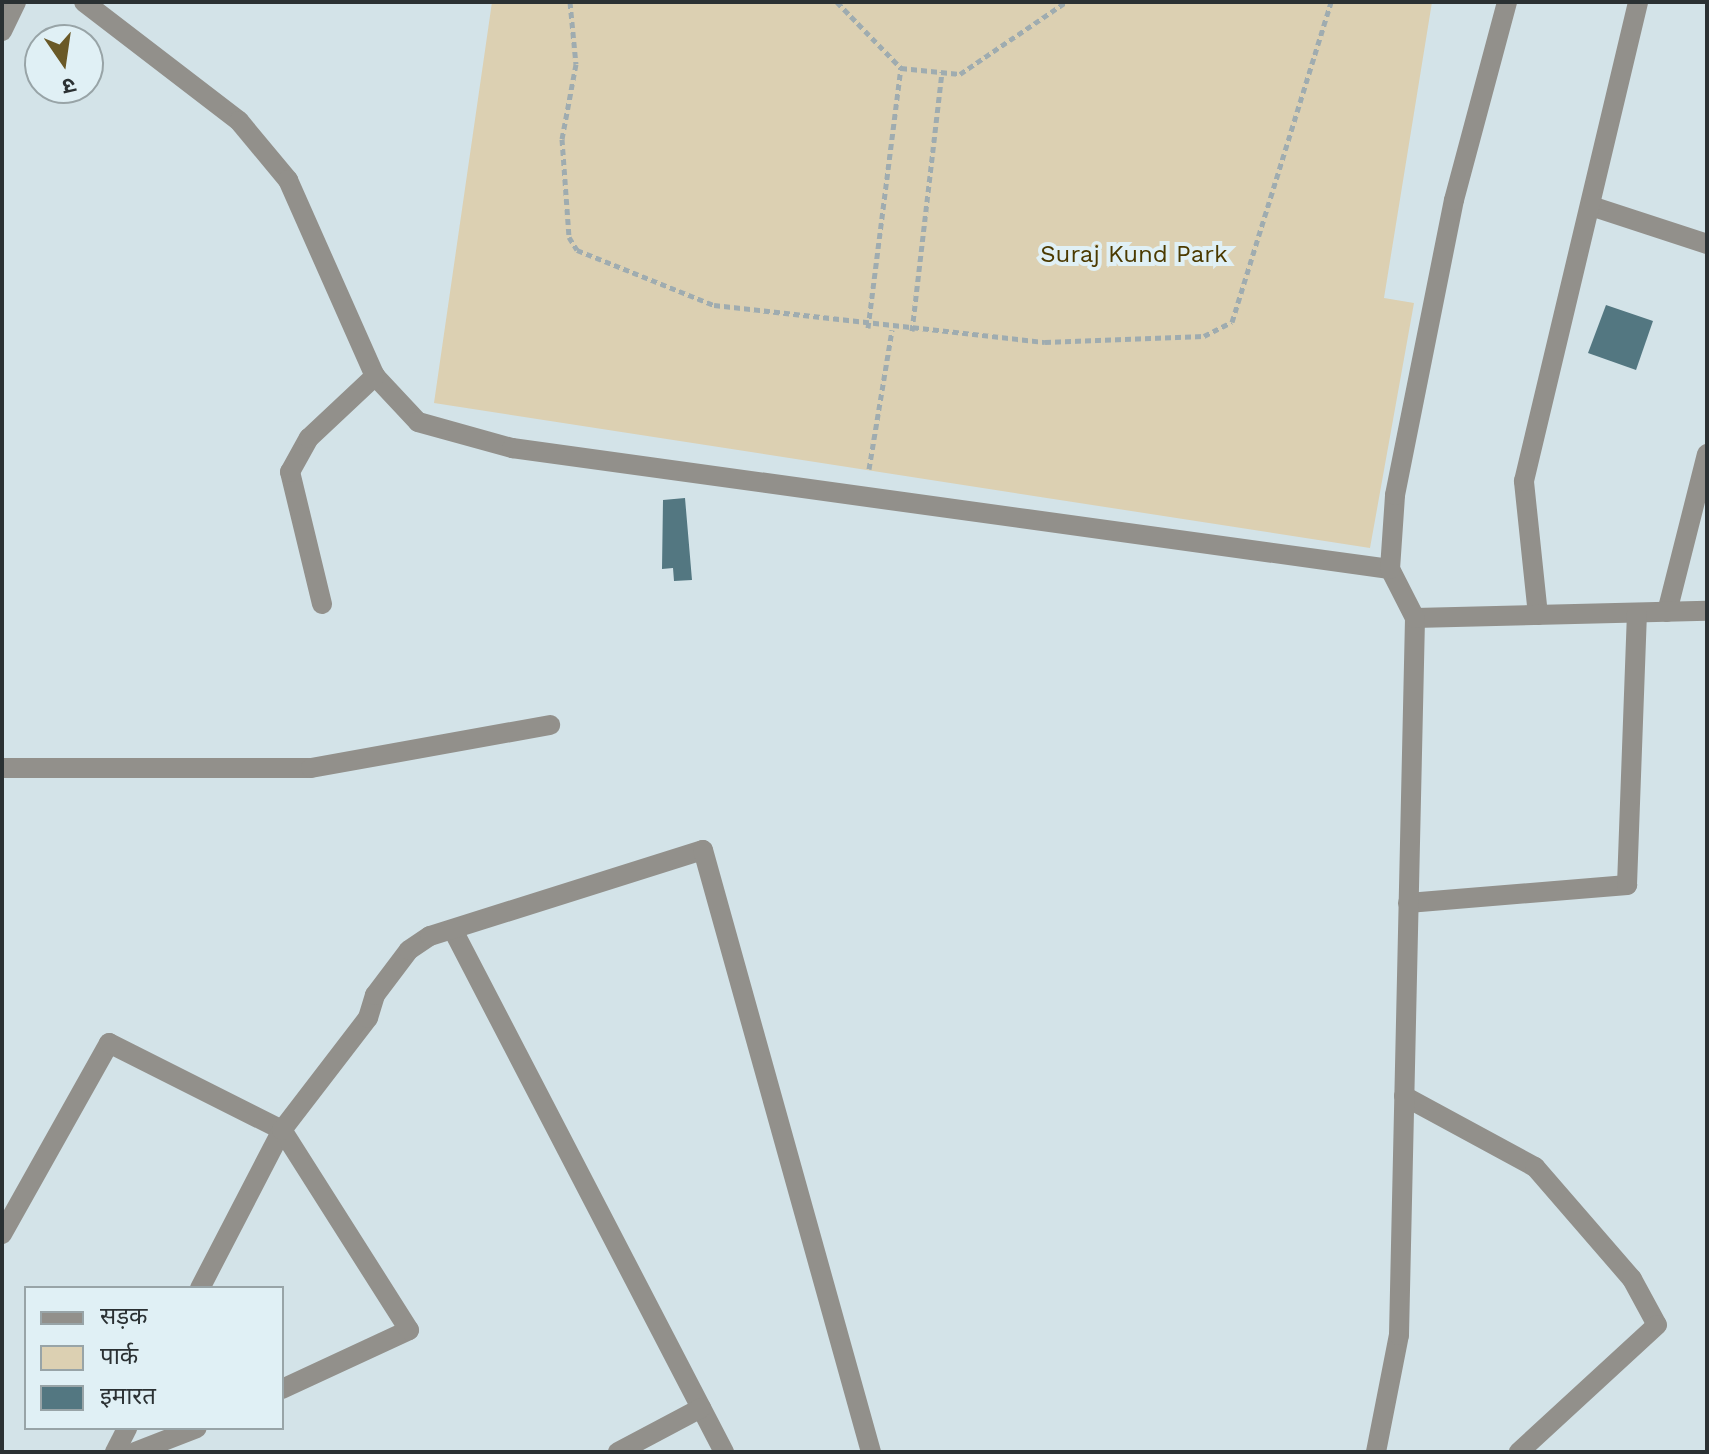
<!DOCTYPE html>
<html>
<head>
<meta charset="utf-8">
<style>
	body { margin:0 }
	#map { position:relative; width:1709px; height:1454px; overflow:hidden; background:#d3e3e8; font-family:"Work Sans","Noto Sans Devanagari",sans-serif }
	div>[style] { position:absolute }
	.green>* { inset:0; background:#dcd0b2 }
	.building>* { inset:0; background:#537781 }
	.path>* { height:5px; margin-top:-2.5px; transform-origin:0; background:repeating-linear-gradient(90deg,#9facb0 0 6px,transparent 0 10px) }
	.minor>* { height:20px; margin:-10px; padding:0 10px; transform-origin:10px; border-radius:10px; background:#92908b }
	span { translate:-50% -50%; white-space:nowrap; text-align:center; line-height:1.15; -webkit-text-stroke:8px #e0f0f5; paint-order:stroke }
	.park-label { font-size:24px; color:#4b3a00 }
	.frame { position:absolute; inset:0; border:4px solid #2b3133; pointer-events:none }
	.legend { position:absolute; left:24px; top:1286px; width:260px; height:144px; box-sizing:border-box; background:#e0f0f5; border:2px solid #98a4a7; margin:0; padding:10px 14px; list-style:none; font-size:24px; color:#2b3133 }
	.legend li { display:flex; align-items:center; gap:16px; height:40px }
	.legend b { width:40px; border:2px solid #98a4a7 }
	.north { position:absolute; left:24px; top:24px; width:80px; height:80px; box-sizing:border-box; background:#e0f0f5; border:2px solid #98a4a7; border-radius:50%; rotate:167deg; font-size:22px; font-weight:700; line-height:32px; text-align:center; color:#2b3133 }
	.north::after { content:''; display:block; margin:auto; width:28px; height:36px; background:#6a5927; clip-path:polygon(50% 0,100% 100%,50% 72%,0 100%) }
</style>
</head>
<body>
<div id="map">
	<div class="green">
		<div style="clip-path:polygon(492px 2px,1432px 2px,1384px 298px,1414px 303px,1370px 548px,434px 403px)"></div>
	</div>
	<div class="building">
		<div style="clip-path:polygon(1606px 305px,1653px 321px,1636px 370px,1588px 353px)"></div>
		<div style="clip-path:polygon(685px 498px,692px 580px,674px 581px,673px 568px,662px 569px,663px 500px)"></div>
	</div>
	<div class="path">
		<div style="left:570px;top:2px;width:62px;rotate:84.5deg"></div>
		<div style="left:576px;top:64px;width:76px;rotate:100.6deg"></div>
		<div style="left:562px;top:139px;width:98px;rotate:85.9deg"></div>
		<div style="left:569px;top:237px;width:15px;rotate:58deg"></div>
		<div style="left:577px;top:250px;width:148px;rotate:21.9deg"></div>
		<div style="left:714px;top:305px;width:333px;rotate:6.4deg"></div>
		<div style="left:1045px;top:342px;width:159px;rotate:-2.2deg"></div>
		<div style="left:1204px;top:336px;width:31px;rotate:-27deg"></div>
		<div style="left:1232px;top:322px;width:335px;rotate:-72.8deg"></div>
		<div style="left:837px;top:2px;width:92px;rotate:45.9deg"></div>
		<div style="left:901px;top:68px;width:59px;rotate:5.8deg"></div>
		<div style="left:960px;top:74px;width:128px;rotate:-34.2deg"></div>
		<div style="left:868px;top:328px;width:262px;rotate:-82.8deg"></div>
		<div style="left:912px;top:331px;width:261px;rotate:-83.4deg"></div>
		<div style="left:869px;top:469px;width:141px;rotate:-80.6deg"></div>
	</div>
	<div class="minor">
		<div style="left:84px;top:2px;width:195px;rotate:37.5deg"></div>
		<div style="left:239px;top:121px;width:77px;rotate:50.3deg"></div>
		<div style="left:288px;top:180px;width:214px;rotate:66.1deg"></div>
		<div style="left:375px;top:376px;width:63px;rotate:46.9deg"></div>
		<div style="left:418px;top:422px;width:98px;rotate:15.5deg"></div>
		<div style="left:512px;top:448px;width:886px;rotate:7.85deg"></div>
		<div style="left:2px;top:31px;width:32px;rotate:-64deg"></div>
		<div style="left:1591px;top:206px;width:122px;rotate:18.1deg"></div>
		<div style="left:322px;top:604px;width:136px;rotate:-103.6deg"></div>
		<div style="left:290px;top:472px;width:39px;rotate:-61deg"></div>
		<div style="left:309px;top:438px;width:91px;rotate:-43.2deg"></div>
		<div style="left:1667px;top:612px;width:163px;rotate:-75.8deg"></div>
		<div style="left:1538px;top:615px;width:135px;rotate:-96deg"></div>
		<div style="left:1524px;top:481px;width:492px;rotate:-76.6deg"></div>
		<div style="left:1415px;top:618px;width:292px;rotate:-1.4deg"></div>
		<div style="left:2px;top:768px;width:309px"></div>
		<div style="left:311px;top:768px;width:243px;rotate:-10.2deg"></div>
		<div style="left:1408px;top:903px;width:220px;rotate:-4.7deg"></div>
		<div style="left:1627px;top:885px;width:272px;rotate:-87.9deg"></div>
		<div style="left:454px;top:932px;width:586px;rotate:62.56deg"></div>
		<div style="left:1404px;top:1096px;width:149px;rotate:28.5deg"></div>
		<div style="left:1535px;top:1167px;width:148px;rotate:49.1deg"></div>
		<div style="left:1632px;top:1279px;width:52px;rotate:61.5deg"></div>
		<div style="left:1657px;top:1325px;width:188px;rotate:137.4deg"></div>
		<div style="left:2px;top:1234px;width:219px;rotate:-60.7deg"></div>
		<div style="left:109px;top:1043px;width:194px;rotate:26.7deg"></div>
		<div style="left:282px;top:1130px;width:178px;rotate:117.4deg"></div>
		<div style="left:282px;top:1389px;width:140px;rotate:-24.9deg"></div>
		<div style="left:409px;top:1330px;width:237px;rotate:-122.4deg"></div>
		<div style="left:282px;top:1130px;width:141px;rotate:-52.5deg"></div>
		<div style="left:368px;top:1018px;width:24px;rotate:-73deg"></div>
		<div style="left:375px;top:995px;width:56px;rotate:-52.9deg"></div>
		<div style="left:409px;top:950px;width:25px;rotate:-34deg"></div>
		<div style="left:430px;top:936px;width:286px;rotate:-17.5deg"></div>
		<div style="left:703px;top:850px;width:625px;rotate:74.41deg"></div>
		<div style="left:115px;top:1452px;width:27px;rotate:-63deg"></div>
		<div style="left:135px;top:1452px;width:66px;rotate:-21.2deg"></div>
		<div style="left:618px;top:1452px;width:94px;rotate:-27.9deg"></div>
		<div style="left:1376px;top:1452px;width:119px;rotate:-78.9deg"></div>
		<div style="left:1399px;top:1335px;width:717px;rotate:-88.72deg"></div>
		<div style="left:1415px;top:618px;width:55px;rotate:-117deg"></div>
		<div style="left:1390px;top:569px;width:74px;rotate:-86.1deg"></div>
		<div style="left:1395px;top:495px;width:301px;rotate:-78.7deg"></div>
		<div style="left:1454px;top:200px;width:205px;rotate:-75deg"></div>
	</div>
	<div class="park-label">
		<span style="left:1134px;top:255px">Suraj Kund Park</span>
	</div>
	<div class="frame"></div>
	<ul class="legend">
	<li><b style="height:10px;background:#92908b"></b>सड़क</li>
	<li><b style="height:22px;background:#dcd0b2"></b>पार्क</li>
	<li><b style="height:22px;background:#537781"></b>इमारत</li>
	</ul>
	<div class="north">उ</div>
</div>
</body>
</html>
